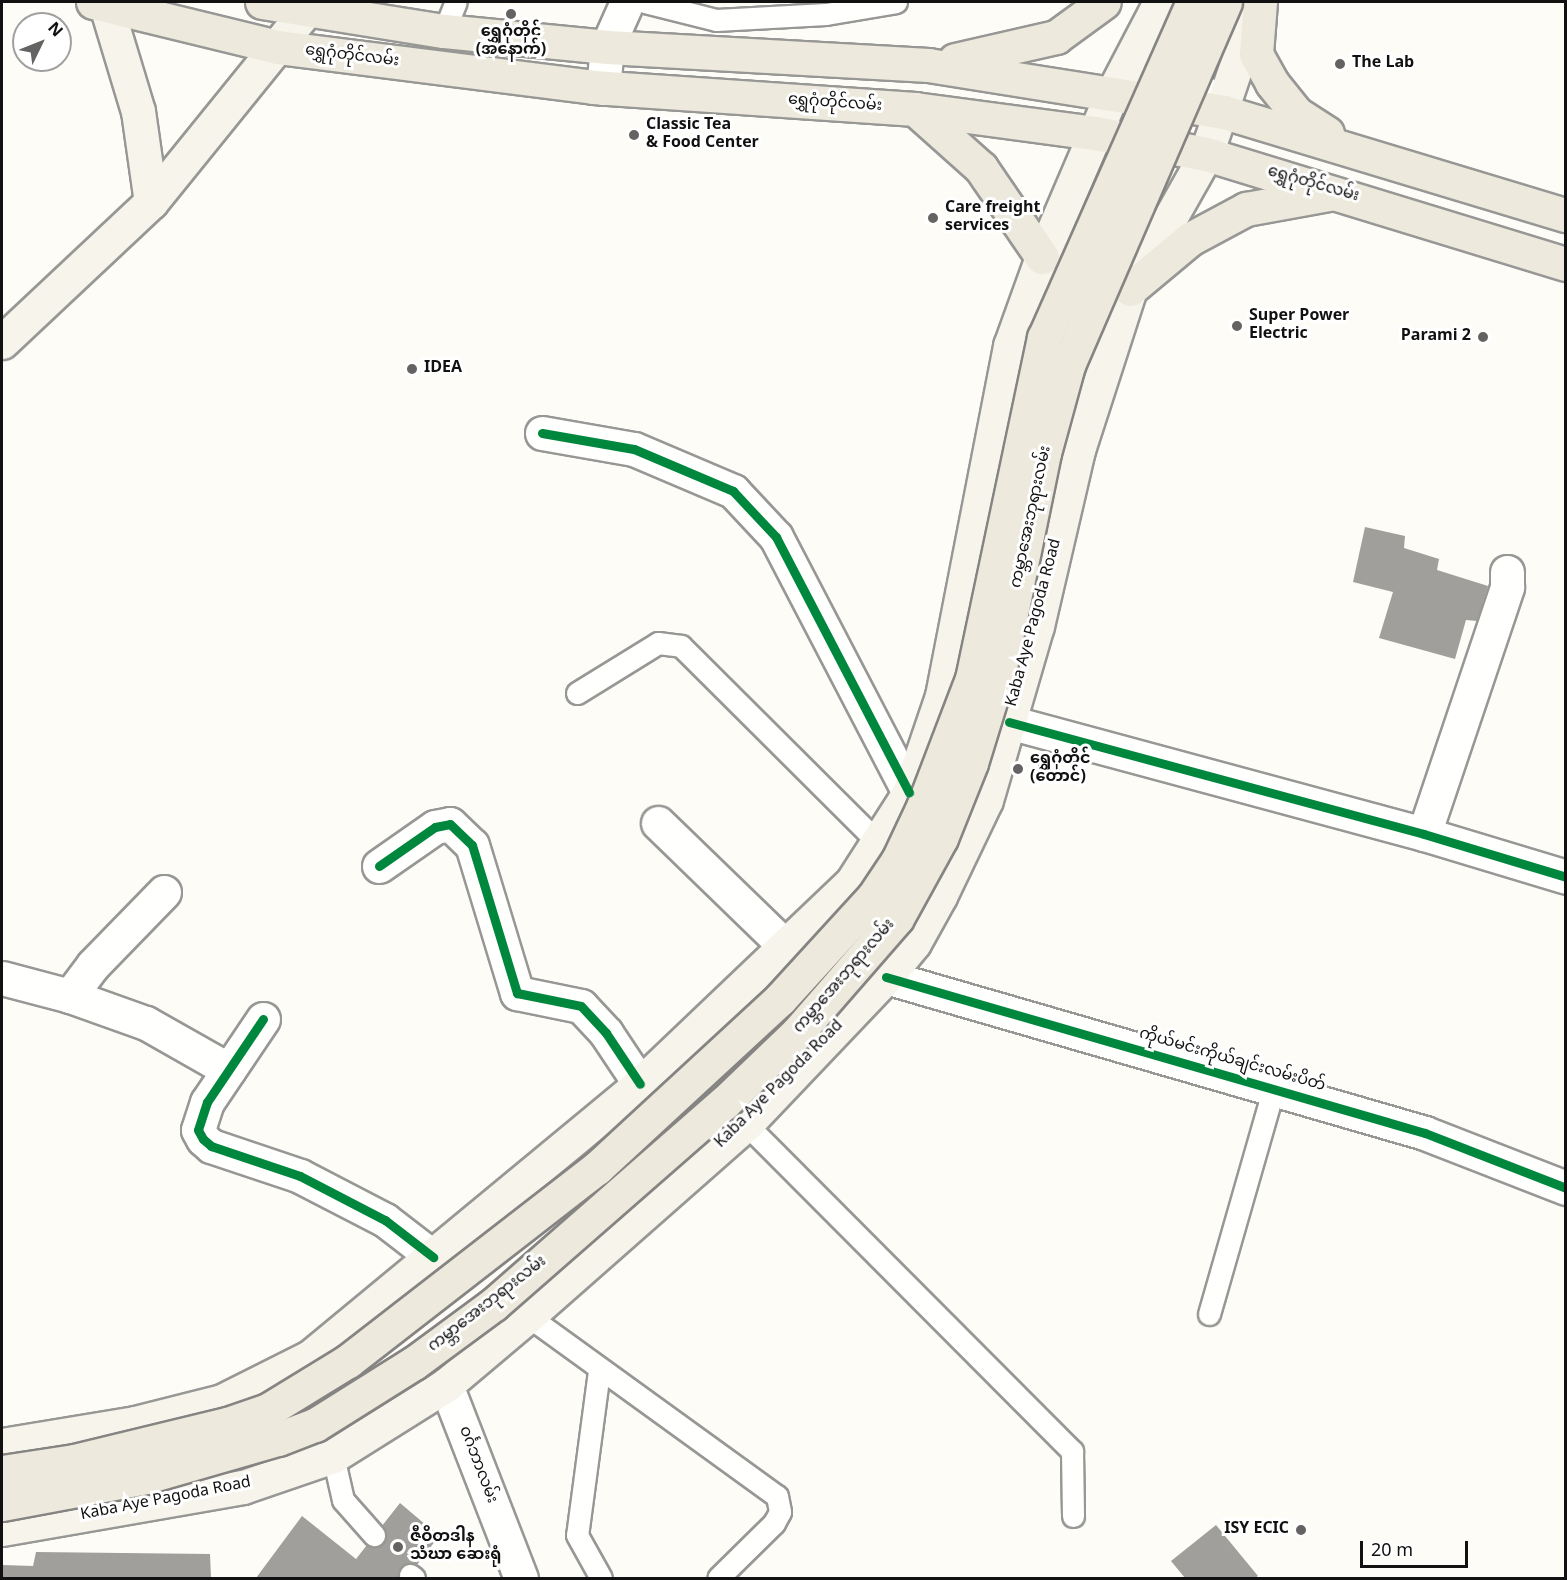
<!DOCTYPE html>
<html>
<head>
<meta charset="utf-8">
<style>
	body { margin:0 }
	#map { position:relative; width:1567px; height:1580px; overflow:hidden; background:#fdfcf7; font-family:Georgia,"Noto Sans Myanmar",serif }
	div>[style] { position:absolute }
	.building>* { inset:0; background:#a19f9c }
	.roads { filter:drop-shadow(2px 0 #979795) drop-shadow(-2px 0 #979795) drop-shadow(0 2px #979795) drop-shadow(0 -2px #979795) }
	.lane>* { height:21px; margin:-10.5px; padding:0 10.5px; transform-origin:10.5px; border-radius:10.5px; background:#fffffe }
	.street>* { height:33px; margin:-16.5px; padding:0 16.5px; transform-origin:16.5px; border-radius:16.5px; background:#fffffe }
	.secondary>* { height:33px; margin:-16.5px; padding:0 16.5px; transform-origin:16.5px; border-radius:16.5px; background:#f6f4eb }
	.primary>* { height:33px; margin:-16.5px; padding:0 16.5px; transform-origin:16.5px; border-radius:16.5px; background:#ede9dc }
	.bridges { filter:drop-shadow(2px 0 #858482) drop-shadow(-2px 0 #858482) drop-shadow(0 2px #858482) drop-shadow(0 -2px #858482) }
	.primary-bridge>* { height:33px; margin:-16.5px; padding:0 16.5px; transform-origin:16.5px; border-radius:16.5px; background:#ede9dc }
	.cycleway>* { height:9px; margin:-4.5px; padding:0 4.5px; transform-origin:4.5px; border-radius:4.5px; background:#00873e }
	.dots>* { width:16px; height:16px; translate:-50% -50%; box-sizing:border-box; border:3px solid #fff; border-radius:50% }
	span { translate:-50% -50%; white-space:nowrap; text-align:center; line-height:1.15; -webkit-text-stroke:6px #fff; paint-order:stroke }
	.poi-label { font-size:16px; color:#111; font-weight:700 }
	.left { translate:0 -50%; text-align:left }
	.right { translate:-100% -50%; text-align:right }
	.street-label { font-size:16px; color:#111 }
	.frame { position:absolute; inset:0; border:3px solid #111; pointer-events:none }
	.north { position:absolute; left:12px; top:12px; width:60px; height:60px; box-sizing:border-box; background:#fff; border:2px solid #a0a0a0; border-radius:50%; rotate:47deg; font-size:16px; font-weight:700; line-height:24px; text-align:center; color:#111 }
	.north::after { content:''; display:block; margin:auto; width:21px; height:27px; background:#646362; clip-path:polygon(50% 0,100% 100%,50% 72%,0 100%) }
	.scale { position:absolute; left:1360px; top:1541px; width:108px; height:27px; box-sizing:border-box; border:3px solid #111; border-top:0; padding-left:8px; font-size:18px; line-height:21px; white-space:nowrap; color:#111; -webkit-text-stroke:4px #fff; paint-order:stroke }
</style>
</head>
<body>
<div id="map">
	<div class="building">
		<div style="clip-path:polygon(1365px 527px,1405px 536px,1404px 548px,1439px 559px,1437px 570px,1488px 586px,1477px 621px,1466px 620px,1455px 659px,1379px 638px,1393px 592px,1353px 582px)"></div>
		<div style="clip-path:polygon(400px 1503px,439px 1536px,407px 1578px,256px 1578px,302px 1516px,356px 1559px)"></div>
		<div style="clip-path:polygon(1216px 1525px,1258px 1576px,1255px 1578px,1185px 1578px,1171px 1561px)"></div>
		<div style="clip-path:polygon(36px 1552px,210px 1554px,211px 1578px,2px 1578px,2px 1565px,33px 1566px)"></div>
	</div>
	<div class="roads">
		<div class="lane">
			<div style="left:645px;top:2px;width:73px;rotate:14.2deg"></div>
			<div style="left:716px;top:20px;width:110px;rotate:-3.1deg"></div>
			<div style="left:826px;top:14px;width:71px;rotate:-9.7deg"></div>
			<div style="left:444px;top:31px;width:31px;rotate:-68deg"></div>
			<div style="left:1126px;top:67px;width:106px;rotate:14.7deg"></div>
			<div style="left:577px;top:693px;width:95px;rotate:-31.7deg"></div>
			<div style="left:658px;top:643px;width:23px;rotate:7deg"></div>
			<div style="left:681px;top:646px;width:289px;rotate:44.9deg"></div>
			<div style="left:746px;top:1124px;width:462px;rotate:45.1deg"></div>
			<div style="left:1072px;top:1451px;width:65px;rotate:89.1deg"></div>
			<div style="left:1209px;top:1314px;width:235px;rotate:-74deg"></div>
			<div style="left:528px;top:1316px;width:307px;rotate:35.9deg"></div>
			<div style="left:777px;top:1496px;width:16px;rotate:79deg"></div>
			<div style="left:780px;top:1512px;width:13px;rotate:119deg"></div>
			<div style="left:774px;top:1523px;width:78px;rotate:135.5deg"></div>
			<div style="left:599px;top:1371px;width:165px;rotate:97.6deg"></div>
			<div style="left:577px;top:1535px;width:49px;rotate:60.8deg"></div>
			<div style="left:333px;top:1456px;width:45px;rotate:77.2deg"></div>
			<div style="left:343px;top:1500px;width:47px;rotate:48.5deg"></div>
			<div style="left:410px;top:1575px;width:5px;rotate:37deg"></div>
		</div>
		<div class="street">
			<div style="left:603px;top:88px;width:41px;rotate:-84.4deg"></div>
			<div style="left:607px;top:47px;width:49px;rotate:-66deg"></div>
			<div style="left:542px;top:433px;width:93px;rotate:9.9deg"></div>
			<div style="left:634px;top:449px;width:108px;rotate:23deg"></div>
			<div style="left:733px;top:491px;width:63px;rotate:46.9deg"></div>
			<div style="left:776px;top:537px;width:288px;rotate:62.5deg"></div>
			<div style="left:1009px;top:722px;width:430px;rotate:15.1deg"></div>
			<div style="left:1424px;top:834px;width:148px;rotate:16.8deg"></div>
			<div style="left:658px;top:823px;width:178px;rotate:44.1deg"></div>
			<div style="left:1424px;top:834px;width:261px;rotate:-71.4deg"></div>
			<div style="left:1507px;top:587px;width:15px;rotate:-90deg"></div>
			<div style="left:379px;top:866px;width:68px;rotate:-34.9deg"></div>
			<div style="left:435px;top:827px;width:15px;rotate:-11deg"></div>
			<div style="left:450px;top:824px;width:30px;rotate:44deg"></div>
			<div style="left:472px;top:845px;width:155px;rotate:73.1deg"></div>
			<div style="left:517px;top:993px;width:65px;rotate:11.5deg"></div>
			<div style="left:581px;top:1006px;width:37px;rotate:47deg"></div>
			<div style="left:606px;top:1033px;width:61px;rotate:56.3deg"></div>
			<div style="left:164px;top:892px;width:102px;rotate:134.2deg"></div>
			<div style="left:93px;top:965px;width:39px;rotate:127deg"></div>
			<div style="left:70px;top:996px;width:81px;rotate:19.6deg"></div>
			<div style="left:146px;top:1023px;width:95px;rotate:29.5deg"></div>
			<div style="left:886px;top:977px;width:561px;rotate:16.14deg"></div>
			<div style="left:1425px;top:1133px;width:151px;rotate:21.3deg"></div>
			<div style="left:2px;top:978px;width:70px;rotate:14.8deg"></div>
			<div style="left:263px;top:1019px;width:100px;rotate:124deg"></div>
			<div style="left:207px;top:1102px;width:29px;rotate:108deg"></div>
			<div style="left:198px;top:1130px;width:10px;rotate:61deg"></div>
			<div style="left:203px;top:1139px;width:11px;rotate:41deg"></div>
			<div style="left:211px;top:1146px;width:94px;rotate:18.6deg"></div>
			<div style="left:300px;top:1176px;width:96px;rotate:27.4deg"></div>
			<div style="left:385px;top:1220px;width:61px;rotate:37.6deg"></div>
			<div style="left:446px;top:1385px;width:207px;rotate:68.8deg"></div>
		</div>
		<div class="secondary">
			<div style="left:105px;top:2px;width:114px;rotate:73.2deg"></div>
			<div style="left:138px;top:111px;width:92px;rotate:81.9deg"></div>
			<div style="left:2px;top:342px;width:204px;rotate:-43.2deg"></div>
			<div style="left:151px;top:202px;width:250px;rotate:-51deg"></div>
			<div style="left:2px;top:1445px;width:135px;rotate:-9.4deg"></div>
			<div style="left:135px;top:1423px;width:90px;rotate:-14.2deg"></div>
			<div style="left:222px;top:1401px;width:98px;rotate:-26.6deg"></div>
			<div style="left:310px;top:1357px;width:428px;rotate:-39.6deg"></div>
			<div style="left:640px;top:1084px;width:293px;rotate:-43.6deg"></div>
			<div style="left:852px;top:882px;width:106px;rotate:-57.4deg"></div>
			<div style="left:909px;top:793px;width:102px;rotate:-71.2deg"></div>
			<div style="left:942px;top:696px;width:357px;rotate:-79deg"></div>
			<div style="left:1010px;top:346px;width:95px;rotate:-70.2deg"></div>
			<div style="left:1042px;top:257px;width:177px;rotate:-66.8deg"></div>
			<div style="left:1112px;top:94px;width:104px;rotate:-62.4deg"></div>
			<div style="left:2px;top:1529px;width:245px;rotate:-9.9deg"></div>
			<div style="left:243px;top:1487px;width:95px;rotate:-19deg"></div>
			<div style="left:333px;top:1456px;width:133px;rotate:-32.1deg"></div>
			<div style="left:446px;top:1385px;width:107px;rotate:-40.1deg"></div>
			<div style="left:528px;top:1316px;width:290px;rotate:-41.4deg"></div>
			<div style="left:746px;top:1124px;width:203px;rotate:-46.4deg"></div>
			<div style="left:886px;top:977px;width:44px;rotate:-50.5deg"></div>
			<div style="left:914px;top:943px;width:54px;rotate:-61deg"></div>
			<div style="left:940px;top:896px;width:106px;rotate:-64.4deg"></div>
			<div style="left:986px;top:800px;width:181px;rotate:-73.7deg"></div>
			<div style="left:1037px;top:626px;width:181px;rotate:-76.9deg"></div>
			<div style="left:1078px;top:450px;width:169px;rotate:-72.1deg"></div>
			<div style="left:1130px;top:289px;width:155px;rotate:-60.6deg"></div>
			<div style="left:1206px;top:154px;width:148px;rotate:-71.1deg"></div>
		</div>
		<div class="primary">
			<div style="left:93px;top:2px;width:189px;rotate:13.7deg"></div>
			<div style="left:277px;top:47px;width:319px;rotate:7.2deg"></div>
			<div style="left:593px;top:87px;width:323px;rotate:3.9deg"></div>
			<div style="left:915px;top:109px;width:182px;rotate:7.6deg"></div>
			<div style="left:1095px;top:133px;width:113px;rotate:10.7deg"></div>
			<div style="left:1206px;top:154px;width:376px;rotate:17deg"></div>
			<div style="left:262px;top:2px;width:184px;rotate:9.1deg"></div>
			<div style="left:444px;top:31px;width:164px;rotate:5.6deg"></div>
			<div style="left:607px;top:47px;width:322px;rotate:3.2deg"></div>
			<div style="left:928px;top:65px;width:186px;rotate:9deg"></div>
			<div style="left:1112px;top:94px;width:113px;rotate:9.1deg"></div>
			<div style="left:1224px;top:112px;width:357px;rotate:16.8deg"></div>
			<div style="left:1260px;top:2px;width:52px;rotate:94.4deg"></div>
			<div style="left:1256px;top:54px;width:33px;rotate:61deg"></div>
			<div style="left:1272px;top:83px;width:38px;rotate:51deg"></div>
			<div style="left:1296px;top:113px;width:37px;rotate:33deg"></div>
			<div style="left:955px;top:60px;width:104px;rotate:-12.8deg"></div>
			<div style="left:1056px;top:37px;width:59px;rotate:-36.1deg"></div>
			<div style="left:915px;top:109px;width:89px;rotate:41.8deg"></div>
			<div style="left:981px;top:168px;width:108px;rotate:55.6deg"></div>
			<div style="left:1130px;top:289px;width:78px;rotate:-39.8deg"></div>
			<div style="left:1190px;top:239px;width:64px;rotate:-28.2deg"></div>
			<div style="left:1246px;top:209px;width:84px;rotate:-10.2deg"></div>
		</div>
	</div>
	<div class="bridges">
		<div class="primary-bridge">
			<div style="left:2px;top:1472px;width:73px;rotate:-8.7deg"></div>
			<div style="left:74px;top:1461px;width:157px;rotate:-13.6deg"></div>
			<div style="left:227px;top:1424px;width:43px;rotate:-18.9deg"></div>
			<div style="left:268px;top:1410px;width:94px;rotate:-31.5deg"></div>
			<div style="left:348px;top:1361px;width:315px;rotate:-37.8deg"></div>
			<div style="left:597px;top:1168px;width:249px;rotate:-42.7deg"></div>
			<div style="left:780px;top:999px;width:139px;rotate:-47.6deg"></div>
			<div style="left:874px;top:896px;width:43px;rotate:-56.3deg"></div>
			<div style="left:898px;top:860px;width:59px;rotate:-64.7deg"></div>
			<div style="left:923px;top:807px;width:137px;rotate:-69.1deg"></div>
			<div style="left:972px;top:679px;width:349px;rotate:-78.1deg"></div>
			<div style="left:1044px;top:338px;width:368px;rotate:-66.1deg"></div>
			<div style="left:2px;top:1504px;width:147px;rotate:-10.6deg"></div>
			<div style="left:146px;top:1477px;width:137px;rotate:-16.1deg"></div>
			<div style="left:278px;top:1439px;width:40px;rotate:-21deg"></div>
			<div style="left:315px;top:1425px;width:117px;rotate:-32.1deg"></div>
			<div style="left:414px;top:1363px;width:99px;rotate:-36.4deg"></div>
			<div style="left:494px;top:1304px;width:305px;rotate:-41.2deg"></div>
			<div style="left:724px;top:1103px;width:101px;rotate:-43.8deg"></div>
			<div style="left:797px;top:1033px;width:152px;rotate:-49deg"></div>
			<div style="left:897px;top:918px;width:91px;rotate:-61.2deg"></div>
			<div style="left:941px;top:838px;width:81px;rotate:-68.2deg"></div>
			<div style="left:971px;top:763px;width:95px;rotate:-72.9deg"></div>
			<div style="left:999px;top:672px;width:224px;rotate:-78.4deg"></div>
			<div style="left:1044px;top:453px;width:91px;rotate:-74.7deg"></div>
			<div style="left:1068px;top:365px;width:395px;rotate:-66.6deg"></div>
		</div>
	</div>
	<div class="cycleway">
		<div style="left:542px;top:433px;width:93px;rotate:9.9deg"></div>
		<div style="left:634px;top:449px;width:108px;rotate:23deg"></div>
		<div style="left:733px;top:491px;width:63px;rotate:46.9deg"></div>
		<div style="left:776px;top:537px;width:288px;rotate:62.5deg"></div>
		<div style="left:1009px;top:722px;width:430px;rotate:15.1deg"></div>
		<div style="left:1424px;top:834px;width:148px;rotate:16.8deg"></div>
		<div style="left:379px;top:866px;width:68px;rotate:-34.9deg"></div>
		<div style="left:435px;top:827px;width:15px;rotate:-11deg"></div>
		<div style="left:450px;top:824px;width:30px;rotate:44deg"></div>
		<div style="left:472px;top:845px;width:155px;rotate:73.1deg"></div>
		<div style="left:517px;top:993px;width:65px;rotate:11.5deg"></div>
		<div style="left:581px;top:1006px;width:37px;rotate:47deg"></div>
		<div style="left:606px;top:1033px;width:61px;rotate:56.3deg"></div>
		<div style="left:886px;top:977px;width:561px;rotate:16.14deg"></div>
		<div style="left:1425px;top:1133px;width:151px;rotate:21.3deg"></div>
		<div style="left:263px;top:1019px;width:100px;rotate:124deg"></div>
		<div style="left:207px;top:1102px;width:29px;rotate:108deg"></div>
		<div style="left:198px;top:1130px;width:10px;rotate:61deg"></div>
		<div style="left:203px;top:1139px;width:11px;rotate:41deg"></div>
		<div style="left:211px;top:1146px;width:94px;rotate:18.6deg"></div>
		<div style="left:300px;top:1176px;width:96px;rotate:27.4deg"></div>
		<div style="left:385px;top:1220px;width:61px;rotate:37.6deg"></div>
	</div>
	<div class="dots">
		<div style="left:511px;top:14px;background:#646362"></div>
		<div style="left:1340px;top:64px;background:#646362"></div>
		<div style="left:634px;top:135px;background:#646362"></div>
		<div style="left:933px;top:218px;background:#646362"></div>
		<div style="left:1237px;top:326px;background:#646362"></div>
		<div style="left:1483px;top:337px;background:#646362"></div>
		<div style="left:412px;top:369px;background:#646362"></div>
		<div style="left:1018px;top:769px;background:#646362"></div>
		<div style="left:1301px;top:1530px;background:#646362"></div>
		<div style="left:398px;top:1547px;background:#646362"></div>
	</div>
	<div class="poi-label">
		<span style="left:511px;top:42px">ရွှေဂုံတိုင်<br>(အနောက်)</span>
		<span class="left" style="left:1352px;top:64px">The Lab</span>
		<span class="left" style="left:646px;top:135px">Classic Tea<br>&amp; Food Center</span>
		<span class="left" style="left:945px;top:218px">Care freight<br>services</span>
		<span class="left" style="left:1249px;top:326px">Super Power<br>Electric</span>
		<span class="right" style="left:1471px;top:337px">Parami 2</span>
		<span class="left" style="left:424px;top:369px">IDEA</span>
		<span class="left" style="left:1030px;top:769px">ရွှေဂုံတိုင်<br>(တောင်)</span>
		<span class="right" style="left:1289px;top:1530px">ISY ECIC</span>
		<span class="left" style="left:410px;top:1547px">ဇီဝိတဒါန<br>သံဃာ ဆေးရုံ</span>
	</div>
	<div class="street-label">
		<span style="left:352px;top:57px;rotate:7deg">ရွှေဂုံတိုင်လမ်း</span>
		<span style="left:835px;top:104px;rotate:4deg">ရွှေဂုံတိုင်လမ်း</span>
		<span style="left:1313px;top:185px;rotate:16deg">ရွှေဂုံတိုင်လမ်း</span>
		<span style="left:1032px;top:517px;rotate:-78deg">ကမ္ဘာအေးဘုရားလမ်း</span>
		<span style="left:1035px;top:623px;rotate:-75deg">Kaba Aye Pagoda Road</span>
		<span style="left:845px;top:977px;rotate:-49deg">ကမ္ဘာအေးဘုရားလမ်း</span>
		<span style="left:1232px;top:1061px;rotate:16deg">ကိုယ်မင်းကိုယ်ချင်းလမ်းပိတ်</span>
		<span style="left:780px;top:1085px;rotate:-45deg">Kaba Aye Pagoda Road</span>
		<span style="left:488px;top:1305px;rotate:-38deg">ကမ္ဘာအေးဘုရားလမ်း</span>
		<span style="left:477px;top:1465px;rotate:69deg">ဝင်္ဂဘာလမ်း</span>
		<span style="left:166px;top:1500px;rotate:-11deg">Kaba Aye Pagoda Road</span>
	</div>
	<div class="frame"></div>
	<div class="north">N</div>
	<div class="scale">20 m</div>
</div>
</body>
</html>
